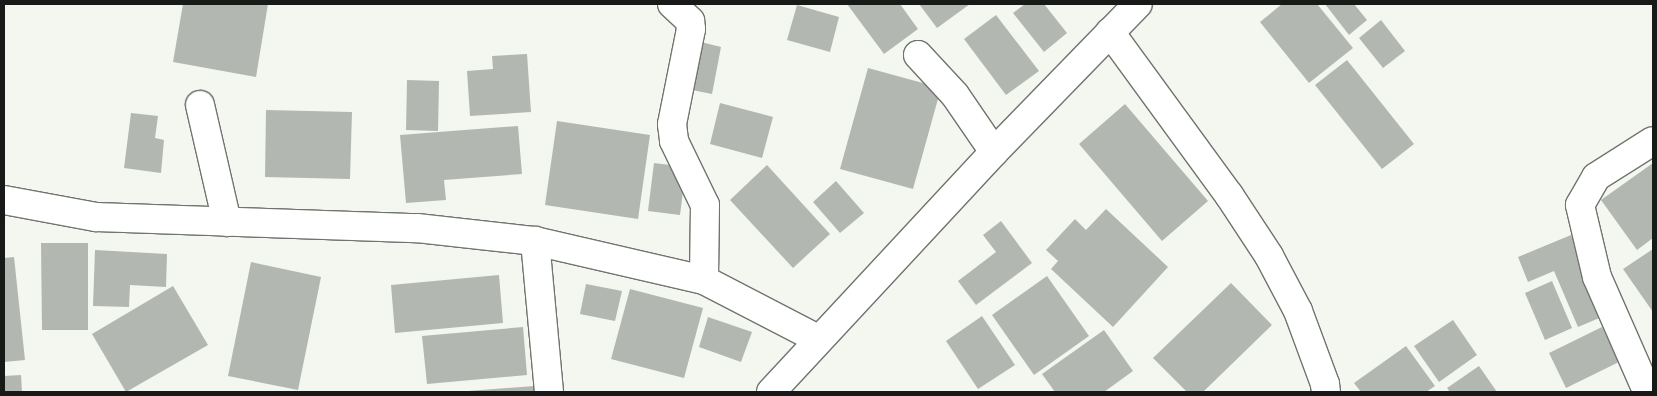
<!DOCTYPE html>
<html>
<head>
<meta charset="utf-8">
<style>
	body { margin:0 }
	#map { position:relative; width:1657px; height:396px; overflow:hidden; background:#f3f7f0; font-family:"Roboto Condensed",sans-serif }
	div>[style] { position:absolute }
	.building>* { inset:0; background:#b3b7b1 }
	.roads { filter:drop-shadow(1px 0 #70746e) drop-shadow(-1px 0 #70746e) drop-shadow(0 1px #70746e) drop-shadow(0 -1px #70746e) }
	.street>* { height:28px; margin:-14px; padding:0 14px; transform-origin:14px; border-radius:14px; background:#fff }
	span { translate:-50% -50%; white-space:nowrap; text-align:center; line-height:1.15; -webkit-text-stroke:5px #f3f7f0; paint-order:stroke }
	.frame { position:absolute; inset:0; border:5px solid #181a17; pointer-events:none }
</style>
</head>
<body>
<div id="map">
	<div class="building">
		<div style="clip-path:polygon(183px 4px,268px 4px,256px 77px,173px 62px)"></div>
		<div style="clip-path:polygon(847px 4px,900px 4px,918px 29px,884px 54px)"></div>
		<div style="clip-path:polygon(919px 4px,970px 4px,937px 28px)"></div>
		<div style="clip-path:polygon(1025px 4px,1044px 4px,1067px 33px,1044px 52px,1013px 13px)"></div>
		<div style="clip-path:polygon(1282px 4px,1317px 4px,1353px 48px,1309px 83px,1260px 22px)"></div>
		<div style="clip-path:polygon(1325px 4px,1354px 4px,1367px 20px,1349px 35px)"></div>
		<div style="clip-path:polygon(797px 5px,839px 17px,830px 52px,787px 40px)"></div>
		<div style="clip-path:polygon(996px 15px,1039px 71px,1006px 95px,964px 39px)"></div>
		<div style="clip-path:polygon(1381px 20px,1405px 51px,1383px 68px,1359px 38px)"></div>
		<div style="clip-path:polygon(701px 42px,721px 47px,712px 94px,692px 90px)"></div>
		<div style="clip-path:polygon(527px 54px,531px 112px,470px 116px,467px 71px,493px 69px,492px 56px)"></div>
		<div style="clip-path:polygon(1347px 60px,1414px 144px,1382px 169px,1315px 85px)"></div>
		<div style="clip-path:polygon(868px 68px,941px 88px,913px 189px,840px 169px)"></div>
		<div style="clip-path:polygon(407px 80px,439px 81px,438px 131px,406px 130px)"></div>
		<div style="clip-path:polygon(720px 103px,773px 117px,762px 158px,710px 144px)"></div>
		<div style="clip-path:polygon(1125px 104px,1208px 201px,1162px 241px,1079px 144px)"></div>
		<div style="clip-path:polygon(266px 110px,352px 112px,350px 179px,265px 177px)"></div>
		<div style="clip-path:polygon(131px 113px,158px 116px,155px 138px,164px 140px,161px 173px,124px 168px)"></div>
		<div style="clip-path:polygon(557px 121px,650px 135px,638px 219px,545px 205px)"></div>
		<div style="clip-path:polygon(518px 126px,522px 174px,444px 180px,446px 200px,406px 203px,400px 135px)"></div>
		<div style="clip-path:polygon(654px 163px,686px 167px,680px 215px,648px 211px)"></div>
		<div style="clip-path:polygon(1653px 163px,1653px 238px,1637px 250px,1601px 200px)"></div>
		<div style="clip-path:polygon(767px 165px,830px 234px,793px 268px,730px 200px)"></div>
		<div style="clip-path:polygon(836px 181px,864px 213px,840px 233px,813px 202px)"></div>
		<div style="clip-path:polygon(1106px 209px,1168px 267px,1113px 327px,1051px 269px,1058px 261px,1046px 250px,1075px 219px,1086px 230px)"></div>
		<div style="clip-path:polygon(1001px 221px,1032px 263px,976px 305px,958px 281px,996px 252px,983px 235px)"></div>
		<div style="clip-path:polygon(1571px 235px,1604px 316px,1578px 327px,1554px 271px,1528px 282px,1518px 257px)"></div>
		<div style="clip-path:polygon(41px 243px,88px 243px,88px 330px,42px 330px)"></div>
		<div style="clip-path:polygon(1653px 249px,1653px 312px,1623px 269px)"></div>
		<div style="clip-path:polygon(95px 250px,167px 254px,166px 287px,130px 285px,129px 307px,93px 306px)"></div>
		<div style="clip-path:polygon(14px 257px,25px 360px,4px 362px,4px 258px)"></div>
		<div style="clip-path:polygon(251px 262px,321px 277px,298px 390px,228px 376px)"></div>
		<div style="clip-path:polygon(499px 275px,503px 323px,395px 333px,391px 285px)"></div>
		<div style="clip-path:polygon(1047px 276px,1089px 336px,1034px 375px,992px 315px)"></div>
		<div style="clip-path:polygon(1552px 281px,1572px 328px,1545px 340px,1525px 293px)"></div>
		<div style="clip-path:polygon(1231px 283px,1272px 325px,1203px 392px,1187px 392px,1153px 358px)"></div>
		<div style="clip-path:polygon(586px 284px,622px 291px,615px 321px,580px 314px)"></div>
		<div style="clip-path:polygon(173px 286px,208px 345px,126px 392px,92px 334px)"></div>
		<div style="clip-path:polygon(630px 289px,703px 308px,684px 378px,611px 359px)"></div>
		<div style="clip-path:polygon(982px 316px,1015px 365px,978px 389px,946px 341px)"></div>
		<div style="clip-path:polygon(708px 317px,752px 332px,741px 362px,699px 347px)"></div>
		<div style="clip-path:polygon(1453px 320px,1477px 355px,1439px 382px,1414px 346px)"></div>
		<div style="clip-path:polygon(523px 327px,527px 375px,427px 384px,422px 336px)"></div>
		<div style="clip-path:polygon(1602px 327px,1619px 362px,1566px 388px,1549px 353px)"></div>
		<div style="clip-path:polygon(1104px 330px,1133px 371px,1104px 392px,1055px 392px,1042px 374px)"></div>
		<div style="clip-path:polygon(1406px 346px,1435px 386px,1426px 392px,1361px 392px,1354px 383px)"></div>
		<div style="clip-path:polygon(1479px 366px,1497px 392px,1450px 392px,1447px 388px)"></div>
		<div style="clip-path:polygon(21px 375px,22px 392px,4px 392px,4px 376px)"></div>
		<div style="clip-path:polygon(534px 386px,534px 392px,468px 392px,468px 391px)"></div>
	</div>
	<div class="roads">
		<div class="street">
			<div style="left:672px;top:4px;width:25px;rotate:43deg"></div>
			<div style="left:690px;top:21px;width:8px;rotate:83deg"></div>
			<div style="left:691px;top:29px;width:97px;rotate:101.3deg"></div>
			<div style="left:672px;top:124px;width:17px;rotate:83deg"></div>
			<div style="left:674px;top:141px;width:71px;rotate:64.2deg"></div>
			<div style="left:705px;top:205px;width:75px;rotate:90.8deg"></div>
			<div style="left:1110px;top:32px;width:202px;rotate:53.9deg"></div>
			<div style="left:1229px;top:195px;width:73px;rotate:56.7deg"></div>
			<div style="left:1269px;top:256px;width:62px;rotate:62.2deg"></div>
			<div style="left:1298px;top:311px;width:78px;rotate:69.7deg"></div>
			<div style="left:1325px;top:384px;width:8px;rotate:83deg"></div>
			<div style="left:918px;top:55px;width:54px;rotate:47.2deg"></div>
			<div style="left:955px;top:95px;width:69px;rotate:55.6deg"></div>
			<div style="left:200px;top:105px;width:120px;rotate:77deg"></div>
			<div style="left:4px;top:200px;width:94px;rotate:10.5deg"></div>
			<div style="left:96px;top:217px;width:321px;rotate:2deg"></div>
			<div style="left:417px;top:228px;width:119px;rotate:6.3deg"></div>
			<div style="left:535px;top:241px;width:173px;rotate:13deg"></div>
			<div style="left:704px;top:280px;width:128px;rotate:27.4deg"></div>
			<div style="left:535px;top:241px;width:152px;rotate:84.7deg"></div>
			<div style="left:1644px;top:384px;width:117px;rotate:-113.7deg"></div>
			<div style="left:1597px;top:277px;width:74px;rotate:-103.3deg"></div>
			<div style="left:1580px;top:205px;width:32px;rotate:-60deg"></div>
			<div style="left:1596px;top:177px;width:67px;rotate:-32.3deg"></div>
			<div style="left:771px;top:392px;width:328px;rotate:-47.1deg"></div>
			<div style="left:994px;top:152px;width:206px;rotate:-45.8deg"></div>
		</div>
	</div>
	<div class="frame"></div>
</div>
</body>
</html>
